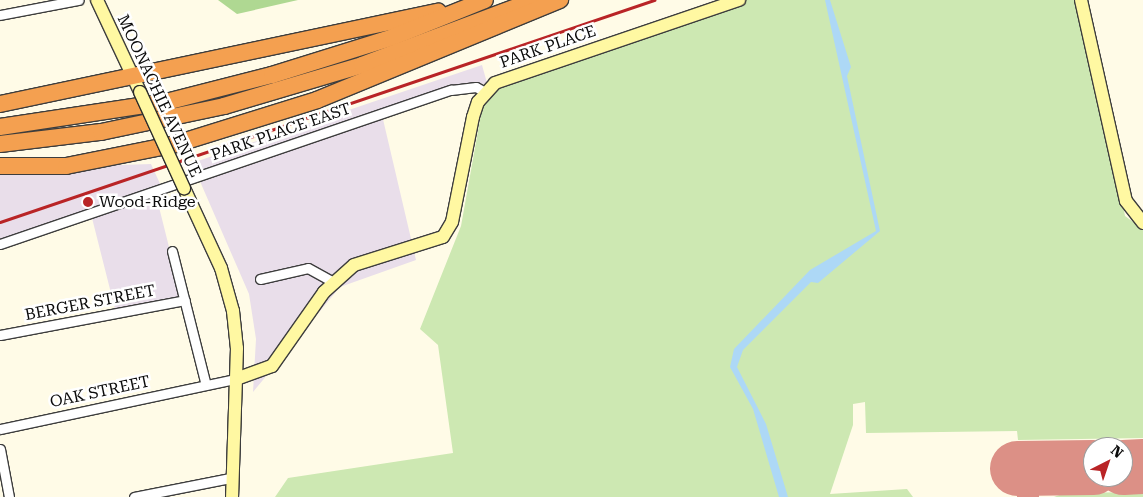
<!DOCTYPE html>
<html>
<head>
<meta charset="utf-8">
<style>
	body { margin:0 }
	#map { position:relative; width:1143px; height:497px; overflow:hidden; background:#fffbe7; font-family:"Roboto Serif",serif }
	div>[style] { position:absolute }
	.industrial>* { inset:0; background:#e9deea }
	.green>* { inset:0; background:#cde8b2 }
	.forest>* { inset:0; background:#afd892 }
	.water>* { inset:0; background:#add8f6 }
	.taxiway>* { height:22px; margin:-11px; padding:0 11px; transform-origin:11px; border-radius:11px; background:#dc9086 }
	.runway>* { height:55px; margin:-27.5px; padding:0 27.5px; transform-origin:27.5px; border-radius:27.5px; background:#dc9086 }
	.roads { filter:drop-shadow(1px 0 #3d3d3d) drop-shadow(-1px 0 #3d3d3d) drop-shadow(0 1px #3d3d3d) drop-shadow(0 -1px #3d3d3d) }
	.street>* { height:9px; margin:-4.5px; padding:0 4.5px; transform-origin:4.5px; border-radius:4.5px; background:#fff }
	.secondary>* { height:12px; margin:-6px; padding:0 6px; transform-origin:6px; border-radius:6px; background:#fff8a2 }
	.highway>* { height:16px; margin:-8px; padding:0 8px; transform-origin:8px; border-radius:8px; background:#f4a050 }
	.rail>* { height:2.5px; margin:-1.25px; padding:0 1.25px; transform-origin:1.25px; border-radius:1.25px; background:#b92426 }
	.bridges { filter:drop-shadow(1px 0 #2c2c2c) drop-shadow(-1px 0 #2c2c2c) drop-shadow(0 1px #2c2c2c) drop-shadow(0 -1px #2c2c2c) }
	.secondary-bridge>* { height:12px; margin:-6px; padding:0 6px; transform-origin:6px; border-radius:6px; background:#fff8a2 }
	.dots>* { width:14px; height:14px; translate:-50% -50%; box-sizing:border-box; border:2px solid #fff; border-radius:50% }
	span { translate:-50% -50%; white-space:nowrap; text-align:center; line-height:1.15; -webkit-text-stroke:5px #fff; paint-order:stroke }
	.street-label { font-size:16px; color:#0a0a0a }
	.poi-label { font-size:16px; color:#0a0a0a }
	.left { translate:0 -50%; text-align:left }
	.north { position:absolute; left:1083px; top:437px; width:50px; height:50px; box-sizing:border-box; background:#fff; border:1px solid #9d9d9d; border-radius:50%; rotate:41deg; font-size:14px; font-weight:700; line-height:20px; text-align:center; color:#0a0a0a }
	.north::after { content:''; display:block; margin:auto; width:18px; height:22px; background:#b92426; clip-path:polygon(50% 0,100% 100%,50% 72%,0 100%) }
</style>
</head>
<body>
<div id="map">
	<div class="industrial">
		<div style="clip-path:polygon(482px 65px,487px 83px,382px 115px,416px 260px,340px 287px,253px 392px,256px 339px,249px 294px,192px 163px)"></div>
		<div style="clip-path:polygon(151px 164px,162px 188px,155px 191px,182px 299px,116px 313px,91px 214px,0 244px,0 169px)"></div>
	</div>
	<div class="green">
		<div style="clip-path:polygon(739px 0,1084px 0,1125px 216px,1143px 229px,1143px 438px,1018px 440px,1017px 431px,866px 433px,865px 402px,853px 404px,853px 425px,830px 494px,907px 489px,913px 497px,275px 497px,288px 478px,453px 453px,438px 345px,420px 329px,461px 226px,485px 92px)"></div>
		<div style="clip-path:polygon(1143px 492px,1143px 497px,1054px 497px,1065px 493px)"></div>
	</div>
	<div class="forest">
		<div style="clip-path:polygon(218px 0,298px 0,237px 14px)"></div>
	</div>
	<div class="water">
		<div style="clip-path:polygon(825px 0,830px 0,851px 67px,847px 76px,880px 231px,818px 283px,811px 282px,743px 350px,737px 367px,766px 424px,788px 497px,779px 497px,753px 409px,730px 367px,734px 349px,810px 270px,876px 231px)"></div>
	</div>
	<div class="taxiway">
		<div style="left:1028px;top:468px;width:29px;rotate:90deg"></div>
	</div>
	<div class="runway">
		<div style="left:1123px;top:467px;width:20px;rotate:-3deg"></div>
		<div style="left:1017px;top:468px;width:76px;rotate:-0.8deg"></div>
	</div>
	<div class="roads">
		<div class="street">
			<div style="left:0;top:15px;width:80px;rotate:-10.8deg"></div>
			<div style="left:0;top:244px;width:477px;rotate:-18.9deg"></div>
			<div style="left:451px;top:90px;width:25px;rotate:-7deg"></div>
			<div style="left:476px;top:87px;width:10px;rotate:29deg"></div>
			<div style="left:172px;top:251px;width:138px;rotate:75.8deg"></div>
			<div style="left:260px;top:279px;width:49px;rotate:-12.9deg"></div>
			<div style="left:308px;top:268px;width:29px;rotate:29deg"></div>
			<div style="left:0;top:335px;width:188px;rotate:-10.7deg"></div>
			<div style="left:0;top:429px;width:241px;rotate:-12deg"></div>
			<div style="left:0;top:449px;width:49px;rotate:79.4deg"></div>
			<div style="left:134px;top:497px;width:98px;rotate:-11.2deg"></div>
		</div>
		<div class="secondary">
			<div style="left:97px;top:0;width:102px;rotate:64.9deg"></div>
			<div style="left:1081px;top:0;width:206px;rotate:77.4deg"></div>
			<div style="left:1126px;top:201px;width:28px;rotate:52deg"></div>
			<div style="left:184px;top:188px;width:88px;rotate:65.2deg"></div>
			<div style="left:221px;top:268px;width:45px;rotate:74.4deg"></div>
			<div style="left:233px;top:311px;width:37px;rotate:84deg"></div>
			<div style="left:237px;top:348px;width:149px;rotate:91.9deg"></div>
			<div style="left:236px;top:379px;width:38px;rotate:-20deg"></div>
			<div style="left:272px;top:366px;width:90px;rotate:-54.9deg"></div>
			<div style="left:324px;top:292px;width:40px;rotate:-42deg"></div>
			<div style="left:354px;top:265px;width:93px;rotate:-17.5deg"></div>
			<div style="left:443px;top:237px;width:17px;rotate:-59deg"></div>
			<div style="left:452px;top:222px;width:107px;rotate:-78.7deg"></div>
			<div style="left:473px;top:117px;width:16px;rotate:-72deg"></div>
			<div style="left:478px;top:102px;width:25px;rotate:-48deg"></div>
			<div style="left:495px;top:83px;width:258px;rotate:-18.8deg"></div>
		</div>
		<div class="highway">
			<div style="left:0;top:104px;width:448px;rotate:-11.9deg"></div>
			<div style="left:0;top:127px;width:168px;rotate:-8.6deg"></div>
			<div style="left:166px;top:102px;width:109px;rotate:-14.3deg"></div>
			<div style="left:272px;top:75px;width:127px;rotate:-17.4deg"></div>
			<div style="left:393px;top:37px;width:99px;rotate:-21.9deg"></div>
			<div style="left:0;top:144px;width:102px;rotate:-6.8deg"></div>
			<div style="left:101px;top:132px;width:126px;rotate:-11.9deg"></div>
			<div style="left:224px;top:106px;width:144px;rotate:-16.5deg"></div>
			<div style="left:362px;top:65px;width:185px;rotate:-20.6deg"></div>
			<div style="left:0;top:166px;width:66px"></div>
			<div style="left:66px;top:166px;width:112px;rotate:-11.3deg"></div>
			<div style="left:176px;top:144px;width:148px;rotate:-17.3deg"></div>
			<div style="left:317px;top:100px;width:263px;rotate:-22.4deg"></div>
		</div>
	</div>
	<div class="rail">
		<div style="left:0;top:222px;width:691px;rotate:-18.75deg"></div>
	</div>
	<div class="bridges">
		<div class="secondary-bridge">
			<div style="left:140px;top:92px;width:106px;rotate:65.4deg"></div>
		</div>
	</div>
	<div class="dots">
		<div style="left:88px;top:202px;background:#b92426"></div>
	</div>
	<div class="street-label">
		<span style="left:548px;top:47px;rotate:-19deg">PARK PLACE</span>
		<span style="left:159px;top:96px;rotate:65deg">MOONACHIE AVENUE</span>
		<span style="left:281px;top:132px;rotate:-19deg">PARK PLACE EAST</span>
		<span style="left:90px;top:303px;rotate:-11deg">BERGER STREET</span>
		<span style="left:100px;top:392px;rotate:-12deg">OAK STREET</span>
	</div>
	<div class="poi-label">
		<span class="left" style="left:99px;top:202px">Wood-Ridge</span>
	</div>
	<div class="north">N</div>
</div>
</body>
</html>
